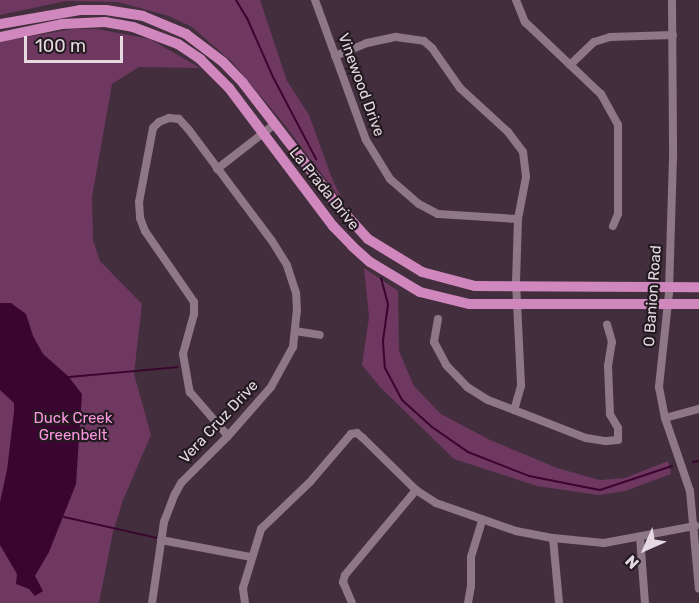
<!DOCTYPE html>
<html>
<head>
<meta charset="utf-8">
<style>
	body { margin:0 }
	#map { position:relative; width:699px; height:603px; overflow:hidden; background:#422e3c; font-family:Rubik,sans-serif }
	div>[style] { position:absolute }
	.green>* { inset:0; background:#6e3861 }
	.water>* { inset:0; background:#3a0530 }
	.stream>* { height:2px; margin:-1px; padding:0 1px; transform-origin:1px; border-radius:1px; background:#3a0530 }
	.minor>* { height:8px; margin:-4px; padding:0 4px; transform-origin:4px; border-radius:4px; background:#8e7787 }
	.major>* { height:10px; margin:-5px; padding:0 5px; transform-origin:5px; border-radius:5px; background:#d087bd }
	span { translate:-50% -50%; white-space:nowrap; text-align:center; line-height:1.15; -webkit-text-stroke:4.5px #231a20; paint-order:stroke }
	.street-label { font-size:15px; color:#e6d9e2 }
	.park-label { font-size:15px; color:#fc97e2 }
	.north { position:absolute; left:615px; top:519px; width:60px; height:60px; -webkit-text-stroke:4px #231a20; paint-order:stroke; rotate:225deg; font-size:16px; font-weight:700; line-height:24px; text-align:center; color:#e6d9e2 }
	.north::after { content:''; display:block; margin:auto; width:21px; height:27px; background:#e6d9e2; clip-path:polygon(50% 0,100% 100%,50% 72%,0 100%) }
	.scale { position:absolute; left:24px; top:36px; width:99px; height:27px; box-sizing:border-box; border:3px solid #e6d9e2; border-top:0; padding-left:8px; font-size:18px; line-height:21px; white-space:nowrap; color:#e6d9e2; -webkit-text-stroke:4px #231a20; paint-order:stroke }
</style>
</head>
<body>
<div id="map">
	<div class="green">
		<div style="clip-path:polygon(0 0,260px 0,287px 81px,309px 115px,333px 181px,346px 206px,284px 124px,233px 63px,192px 27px,169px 16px,118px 2px,66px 1px,0 15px)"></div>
		<div style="clip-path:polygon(72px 29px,97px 29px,150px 39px,200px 68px,139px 67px,112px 84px,92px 197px,93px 240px,100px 261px,142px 304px,134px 374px,151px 435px,123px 500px,113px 532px,99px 603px,0 603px,0 42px)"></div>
		<div style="clip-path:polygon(364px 268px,398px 291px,399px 351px,414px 386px,441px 414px,490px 440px,557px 468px,600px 480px,625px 478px,668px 461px,671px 474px,625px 491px,598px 495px,537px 486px,454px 459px,381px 388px,362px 365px,369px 317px)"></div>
	</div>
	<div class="water">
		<div style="clip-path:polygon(0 303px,11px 303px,26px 314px,33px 336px,43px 354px,68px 376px,82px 394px,76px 484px,49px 552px,35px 576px,43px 591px,35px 596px,29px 589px,16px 584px,17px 574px,0 545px,0 502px,7px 470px,14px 412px,14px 403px,0 390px)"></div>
	</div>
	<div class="stream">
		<div style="left:236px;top:0;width:21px;rotate:59deg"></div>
		<div style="left:247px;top:18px;width:64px;rotate:66.2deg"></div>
		<div style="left:273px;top:77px;width:93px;rotate:62.3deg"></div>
		<div style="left:381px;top:278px;width:28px;rotate:75deg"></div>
		<div style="left:388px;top:305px;width:37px;rotate:98deg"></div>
		<div style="left:383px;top:342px;width:26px;rotate:86deg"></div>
		<div style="left:385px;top:368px;width:36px;rotate:62deg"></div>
		<div style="left:402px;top:400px;width:40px;rotate:42deg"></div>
		<div style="left:432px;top:427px;width:44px;rotate:34.8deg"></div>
		<div style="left:468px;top:452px;width:66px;rotate:21.5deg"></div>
		<div style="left:529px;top:476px;width:72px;rotate:11.2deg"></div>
		<div style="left:600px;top:490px;width:76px;rotate:-18.4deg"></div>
		<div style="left:69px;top:377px;width:109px;rotate:-5.2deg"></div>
		<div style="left:693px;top:462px;width:6px;rotate:-9deg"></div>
		<div style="left:64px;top:517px;width:95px;rotate:12.7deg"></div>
	</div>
	<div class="minor">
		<div style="left:315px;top:0;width:149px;rotate:70deg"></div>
		<div style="left:366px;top:140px;width:46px;rotate:58.4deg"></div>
		<div style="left:390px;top:179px;width:38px;rotate:41deg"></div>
		<div style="left:419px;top:204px;width:21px;rotate:28deg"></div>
		<div style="left:438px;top:214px;width:80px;rotate:3.6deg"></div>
		<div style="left:516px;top:0;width:24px;rotate:68deg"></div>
		<div style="left:525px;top:22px;width:105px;rotate:43.5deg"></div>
		<div style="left:601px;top:94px;width:35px;rotate:61deg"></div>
		<div style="left:618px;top:125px;width:89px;rotate:90deg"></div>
		<div style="left:618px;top:214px;width:13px;rotate:113deg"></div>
		<div style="left:672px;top:0;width:157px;rotate:89.6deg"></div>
		<div style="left:673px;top:157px;width:136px;rotate:91.7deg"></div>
		<div style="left:669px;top:293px;width:95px;rotate:96.1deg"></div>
		<div style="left:659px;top:387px;width:32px;rotate:79deg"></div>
		<div style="left:665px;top:418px;width:77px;rotate:71.1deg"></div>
		<div style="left:690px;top:491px;width:98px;rotate:84.8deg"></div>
		<div style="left:335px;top:56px;width:35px;rotate:-22deg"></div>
		<div style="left:367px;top:43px;width:30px;rotate:-12deg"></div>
		<div style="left:396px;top:37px;width:28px;rotate:8deg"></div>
		<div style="left:424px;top:41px;width:11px;rotate:41deg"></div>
		<div style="left:432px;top:48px;width:49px;rotate:55deg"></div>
		<div style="left:460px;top:88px;width:65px;rotate:42.5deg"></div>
		<div style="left:508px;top:132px;width:25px;rotate:53deg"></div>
		<div style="left:523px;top:152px;width:25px;rotate:83deg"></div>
		<div style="left:526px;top:177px;width:43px;rotate:100.8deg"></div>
		<div style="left:518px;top:219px;width:63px;rotate:91.8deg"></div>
		<div style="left:516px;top:282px;width:104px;rotate:87.2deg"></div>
		<div style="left:521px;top:386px;width:25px;rotate:106deg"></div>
		<div style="left:570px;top:65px;width:33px;rotate:-44deg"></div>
		<div style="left:594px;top:42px;width:17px;rotate:-17deg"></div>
		<div style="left:610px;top:37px;width:63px;rotate:-1.8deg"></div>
		<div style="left:217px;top:169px;width:73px;rotate:-37.8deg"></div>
		<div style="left:438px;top:319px;width:23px;rotate:100deg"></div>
		<div style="left:434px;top:342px;width:26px;rotate:62deg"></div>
		<div style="left:446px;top:365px;width:30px;rotate:46deg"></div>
		<div style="left:467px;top:387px;width:25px;rotate:32deg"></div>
		<div style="left:488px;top:400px;width:28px;rotate:21deg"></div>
		<div style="left:514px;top:410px;width:77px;rotate:21.3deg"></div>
		<div style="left:586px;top:438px;width:20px;rotate:9deg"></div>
		<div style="left:606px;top:441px;width:12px;rotate:-5deg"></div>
		<div style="left:618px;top:440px;width:12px;rotate:-90deg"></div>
		<div style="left:618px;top:428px;width:16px;rotate:-120deg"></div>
		<div style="left:610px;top:414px;width:48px;rotate:-92.4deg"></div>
		<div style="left:608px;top:366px;width:24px;rotate:-81deg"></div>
		<div style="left:612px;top:342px;width:18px;rotate:-106deg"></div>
		<div style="left:295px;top:331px;width:25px;rotate:9deg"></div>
		<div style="left:665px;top:418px;width:35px;rotate:-15deg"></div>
		<div style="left:640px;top:537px;width:66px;rotate:85.7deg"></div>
		<div style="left:553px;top:538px;width:65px;rotate:84.7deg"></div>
		<div style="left:161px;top:540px;width:92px;rotate:10.7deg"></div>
		<div style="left:152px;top:603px;width:82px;rotate:-81.6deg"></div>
		<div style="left:164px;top:522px;width:30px;rotate:-69deg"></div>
		<div style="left:175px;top:494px;width:13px;rotate:-61deg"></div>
		<div style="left:181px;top:483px;width:66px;rotate:-45deg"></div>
		<div style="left:228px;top:436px;width:65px;rotate:-48.7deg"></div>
		<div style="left:271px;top:387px;width:46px;rotate:-61.2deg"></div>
		<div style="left:293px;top:347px;width:36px;rotate:-84deg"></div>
		<div style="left:297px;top:311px;width:18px;rotate:-93deg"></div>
		<div style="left:296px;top:293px;width:29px;rotate:-108deg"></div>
		<div style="left:287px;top:265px;width:28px;rotate:-122deg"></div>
		<div style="left:272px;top:241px;width:139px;rotate:-126.8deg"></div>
		<div style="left:189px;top:130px;width:15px;rotate:-132deg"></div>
		<div style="left:179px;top:119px;width:10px;rotate:-174deg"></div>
		<div style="left:169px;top:118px;width:11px;rotate:158deg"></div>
		<div style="left:159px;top:122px;width:8px;rotate:135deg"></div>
		<div style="left:153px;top:128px;width:75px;rotate:100.7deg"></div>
		<div style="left:139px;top:202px;width:16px;rotate:86deg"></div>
		<div style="left:140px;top:218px;width:14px;rotate:69deg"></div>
		<div style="left:145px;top:231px;width:86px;rotate:55.4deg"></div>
		<div style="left:194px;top:302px;width:12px;rotate:90deg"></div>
		<div style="left:194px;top:314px;width:41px;rotate:105.4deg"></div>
		<div style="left:183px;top:354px;width:39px;rotate:80deg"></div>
		<div style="left:190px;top:392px;width:58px;rotate:49.2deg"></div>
		<div style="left:245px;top:603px;width:15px;rotate:-98deg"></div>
		<div style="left:243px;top:588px;width:62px;rotate:-73deg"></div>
		<div style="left:261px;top:529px;width:68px;rotate:-43.8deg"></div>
		<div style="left:310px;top:482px;width:63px;rotate:-49.5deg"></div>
		<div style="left:351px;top:434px;width:6px;rotate:-9deg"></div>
		<div style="left:357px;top:433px;width:8px;rotate:40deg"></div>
		<div style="left:363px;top:438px;width:74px;rotate:44.5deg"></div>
		<div style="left:416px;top:490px;width:24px;rotate:33deg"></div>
		<div style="left:436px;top:503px;width:85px;rotate:19.3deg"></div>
		<div style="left:516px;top:531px;width:38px;rotate:11deg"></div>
		<div style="left:553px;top:538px;width:51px;rotate:5.6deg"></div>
		<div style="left:604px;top:543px;width:93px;rotate:-10.6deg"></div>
		<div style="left:352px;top:603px;width:23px;rotate:-113deg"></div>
		<div style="left:343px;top:582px;width:7px;rotate:-74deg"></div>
		<div style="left:345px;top:575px;width:111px;rotate:-50.1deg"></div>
		<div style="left:468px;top:603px;width:17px;rotate:-80deg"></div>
		<div style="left:471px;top:586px;width:29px;rotate:-90deg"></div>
		<div style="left:471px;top:557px;width:39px;rotate:-73deg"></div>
	</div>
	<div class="major">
		<div style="left:0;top:24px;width:81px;rotate:-9.9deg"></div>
		<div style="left:80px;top:10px;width:26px"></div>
		<div style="left:106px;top:10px;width:37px;rotate:9deg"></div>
		<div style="left:143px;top:16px;width:47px;rotate:22.7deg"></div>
		<div style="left:186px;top:34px;width:46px;rotate:37.1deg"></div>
		<div style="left:223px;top:62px;width:29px;rotate:46deg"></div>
		<div style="left:243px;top:83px;width:157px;rotate:52.3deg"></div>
		<div style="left:339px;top:207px;width:43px;rotate:47.8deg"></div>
		<div style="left:368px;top:239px;width:63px;rotate:31.4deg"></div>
		<div style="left:422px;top:272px;width:55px;rotate:14.8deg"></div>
		<div style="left:475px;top:286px;width:224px;rotate:0.3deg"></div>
		<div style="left:0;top:37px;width:63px;rotate:-11.8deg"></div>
		<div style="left:62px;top:24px;width:43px;rotate:-2.7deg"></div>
		<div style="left:105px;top:22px;width:28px;rotate:10deg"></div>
		<div style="left:133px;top:27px;width:48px;rotate:20.7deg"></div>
		<div style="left:178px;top:44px;width:27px;rotate:34deg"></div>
		<div style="left:200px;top:59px;width:41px;rotate:45deg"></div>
		<div style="left:229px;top:88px;width:173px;rotate:53deg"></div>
		<div style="left:333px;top:226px;width:28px;rotate:46deg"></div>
		<div style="left:352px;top:246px;width:24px;rotate:42deg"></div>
		<div style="left:370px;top:262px;width:58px;rotate:31deg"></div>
		<div style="left:420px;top:292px;width:50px;rotate:13.8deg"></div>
		<div style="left:469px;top:304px;width:230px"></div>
	</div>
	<div class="street-label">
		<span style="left:361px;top:85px;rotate:70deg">Vinewood Drive</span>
		<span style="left:324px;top:189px;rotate:51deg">La Prada Drive</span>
		<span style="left:653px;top:296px;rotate:-86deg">O Banion Road</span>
		<span style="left:219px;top:422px;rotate:-47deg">Vera Cruz Drive</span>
	</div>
	<div class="park-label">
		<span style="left:73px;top:427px">Duck Creek<br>Greenbelt</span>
	</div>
	<div class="north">N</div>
	<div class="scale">100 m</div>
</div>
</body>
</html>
